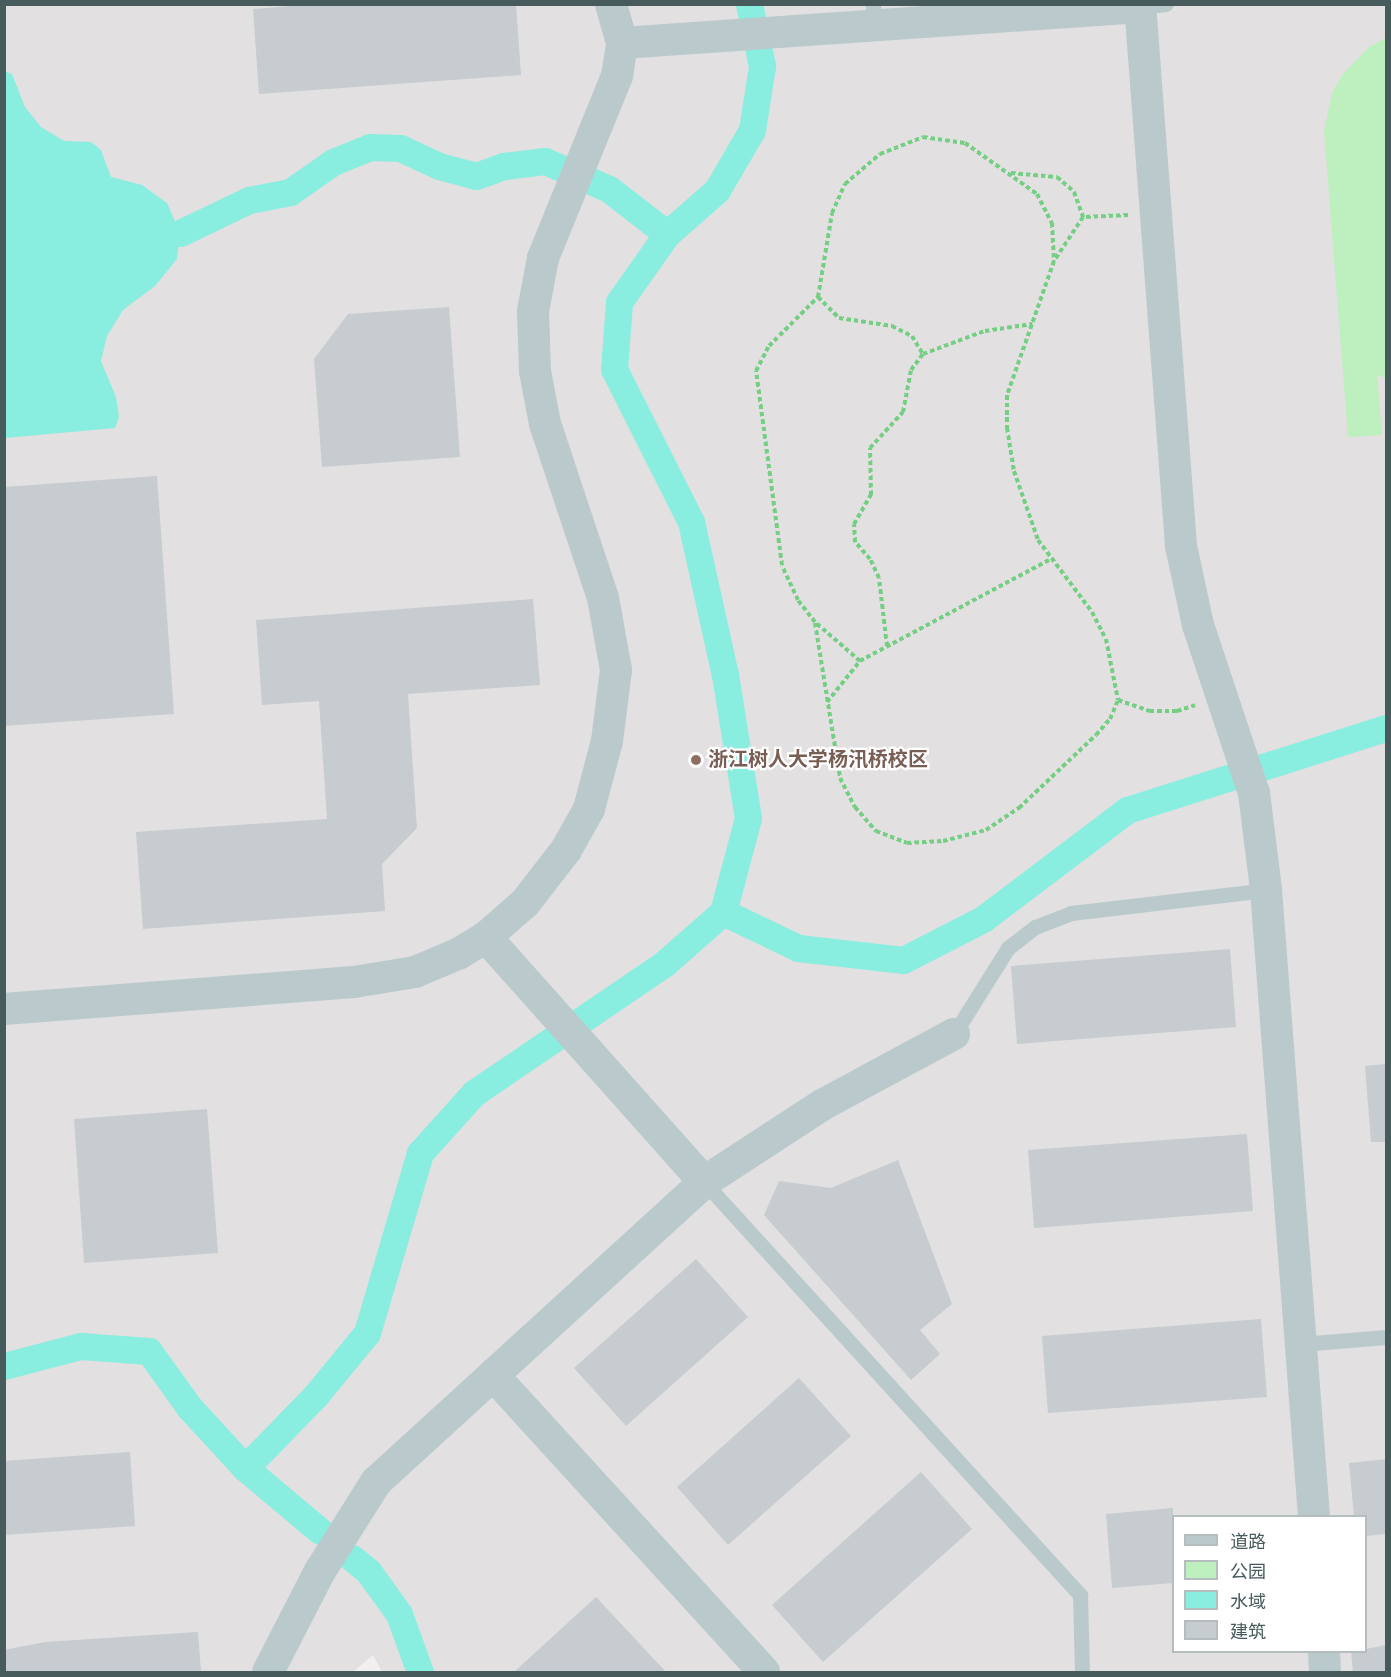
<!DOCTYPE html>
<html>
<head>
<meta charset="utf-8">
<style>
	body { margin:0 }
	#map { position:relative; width:1391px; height:1677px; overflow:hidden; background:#f1eff0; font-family:"Sofia Sans Condensed","Noto Sans SC",sans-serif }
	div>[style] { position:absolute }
	.education>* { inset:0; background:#e2e0e1 }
	.green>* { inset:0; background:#bdefbf }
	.water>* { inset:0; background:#89ede0 }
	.canal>* { height:27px; margin:-13.5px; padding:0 13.5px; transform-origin:13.5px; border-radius:13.5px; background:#89ede0 }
	.building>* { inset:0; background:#c6cccf }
	.path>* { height:4px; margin-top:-2px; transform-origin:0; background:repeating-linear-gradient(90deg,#74ce83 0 4.5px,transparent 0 7.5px) }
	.lane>* { height:15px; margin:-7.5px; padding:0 7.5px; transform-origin:7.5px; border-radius:7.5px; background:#bacacc }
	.street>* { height:32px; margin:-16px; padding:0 16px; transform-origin:16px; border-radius:16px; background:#bacacc }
	.dots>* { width:16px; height:16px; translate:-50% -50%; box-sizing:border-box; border:3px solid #fff; border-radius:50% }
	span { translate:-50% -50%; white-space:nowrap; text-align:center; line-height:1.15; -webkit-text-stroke:4.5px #fff; paint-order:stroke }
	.education-label { font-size:20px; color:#785e54; font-weight:700 }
	.left { translate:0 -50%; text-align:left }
	.frame { position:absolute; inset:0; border:6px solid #475a5c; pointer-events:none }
	.legend { position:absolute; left:1172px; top:1515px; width:195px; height:138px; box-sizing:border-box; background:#fff; border:2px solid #b5bdbe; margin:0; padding:8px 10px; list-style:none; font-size:18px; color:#475a5c }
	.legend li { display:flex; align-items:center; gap:12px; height:30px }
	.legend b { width:30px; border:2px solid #b5bdbe }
</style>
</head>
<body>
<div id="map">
	<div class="education">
		<div style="clip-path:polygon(evenodd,5px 5px,1386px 5px,1386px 1672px,382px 1672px,373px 1655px,353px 1672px,5px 1672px,5px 5px,1174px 1516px,1366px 1516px,1366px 1652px,1174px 1652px,1174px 1516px)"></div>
	</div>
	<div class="green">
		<div style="clip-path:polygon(1386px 38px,1386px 379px,1377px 374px,1382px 435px,1348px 437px,1324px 131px,1332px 93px,1342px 75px,1369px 47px)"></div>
	</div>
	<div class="water">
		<div style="clip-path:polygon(4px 71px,12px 74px,25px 107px,41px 127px,64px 141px,91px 142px,101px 150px,111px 177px,142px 185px,167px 203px,180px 233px,177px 259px,155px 286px,123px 310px,107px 336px,101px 361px,116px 397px,119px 417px,115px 428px,5px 438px)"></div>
	</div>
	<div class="canal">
		<div style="left:180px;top:233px;width:76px;rotate:-25.6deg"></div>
		<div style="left:249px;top:200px;width:42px;rotate:-11deg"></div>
		<div style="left:290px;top:192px;width:52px;rotate:-34.9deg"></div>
		<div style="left:333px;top:162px;width:40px;rotate:-22deg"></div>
		<div style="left:370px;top:147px;width:30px;rotate:2deg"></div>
		<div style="left:400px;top:148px;width:43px;rotate:24.8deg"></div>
		<div style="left:439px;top:166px;width:38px;rotate:15deg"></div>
		<div style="left:476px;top:176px;width:30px;rotate:-20deg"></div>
		<div style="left:504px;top:166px;width:41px;rotate:-7deg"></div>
		<div style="left:545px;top:161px;width:70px;rotate:23.6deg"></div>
		<div style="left:609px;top:189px;width:73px;rotate:37.8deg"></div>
		<div style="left:723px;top:912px;width:83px;rotate:25.6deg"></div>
		<div style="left:798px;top:948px;width:106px;rotate:6.5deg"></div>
		<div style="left:903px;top:960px;width:90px;rotate:-27.1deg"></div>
		<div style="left:983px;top:919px;width:181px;rotate:-37.1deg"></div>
		<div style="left:1127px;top:810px;width:272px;rotate:-17.6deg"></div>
		<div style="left:4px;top:1366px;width:79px;rotate:-14.7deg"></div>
		<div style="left:80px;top:1346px;width:69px;rotate:4.1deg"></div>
		<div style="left:149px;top:1351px;width:69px;rotate:54.5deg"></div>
		<div style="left:189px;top:1407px;width:83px;rotate:47.4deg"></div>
		<div style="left:245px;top:1468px;width:98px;rotate:40deg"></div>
		<div style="left:245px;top:1468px;width:102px;rotate:-45.8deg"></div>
		<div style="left:316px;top:1395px;width:80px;rotate:-50.6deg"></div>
		<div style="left:367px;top:1333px;width:188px;rotate:-73.6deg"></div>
		<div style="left:420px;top:1153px;width:81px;rotate:-48deg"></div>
		<div style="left:474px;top:1093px;width:231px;rotate:-34.2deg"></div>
		<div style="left:665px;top:963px;width:77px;rotate:-41.3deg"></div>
		<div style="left:723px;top:912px;width:97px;rotate:-75.1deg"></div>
		<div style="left:748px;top:818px;width:145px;rotate:-99.1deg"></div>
		<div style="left:725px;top:675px;width:157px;rotate:-102.5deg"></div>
		<div style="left:691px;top:522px;width:171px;rotate:-116.7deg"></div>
		<div style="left:614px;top:369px;width:67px;rotate:-85.7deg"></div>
		<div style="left:619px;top:302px;width:83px;rotate:-54.8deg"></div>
		<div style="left:667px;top:234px;width:67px;rotate:-41.3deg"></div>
		<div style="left:717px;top:190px;width:69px;rotate:-59.7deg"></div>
		<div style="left:752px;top:130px;width:65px;rotate:-81.1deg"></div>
		<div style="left:762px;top:66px;width:63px;rotate:-101.8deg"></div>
		<div style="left:352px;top:1558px;width:21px;rotate:39deg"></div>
		<div style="left:368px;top:1571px;width:53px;rotate:54.2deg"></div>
		<div style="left:399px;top:1614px;width:62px;rotate:70.1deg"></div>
	</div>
	<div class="building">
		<div style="clip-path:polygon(315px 4px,516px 4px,521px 75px,259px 94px,253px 9px)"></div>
		<div style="clip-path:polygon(449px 307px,460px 457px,322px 467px,314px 359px,348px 314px)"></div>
		<div style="clip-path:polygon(157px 476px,174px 714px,4px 726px,4px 487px)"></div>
		<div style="clip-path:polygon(533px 599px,540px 685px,408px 694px,417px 828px,382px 864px,385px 911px,143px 929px,136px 832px,327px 819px,319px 701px,262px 705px,256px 620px)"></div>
		<div style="clip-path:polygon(1230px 949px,1236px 1027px,1017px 1044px,1011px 966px)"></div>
		<div style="clip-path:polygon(1386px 1064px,1386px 1142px,1371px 1142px,1365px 1066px)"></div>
		<div style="clip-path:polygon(207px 1109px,218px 1253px,84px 1263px,74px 1119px)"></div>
		<div style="clip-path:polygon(1247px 1134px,1253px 1211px,1034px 1228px,1028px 1150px)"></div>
		<div style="clip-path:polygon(898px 1160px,952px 1304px,920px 1330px,940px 1354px,911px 1380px,764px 1215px,779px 1181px,831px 1188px)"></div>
		<div style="clip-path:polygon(696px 1259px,748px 1317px,626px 1426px,574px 1368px)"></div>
		<div style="clip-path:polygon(1261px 1319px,1267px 1397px,1048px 1413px,1042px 1336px)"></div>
		<div style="clip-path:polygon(799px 1378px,851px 1436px,728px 1545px,677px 1487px)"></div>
		<div style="clip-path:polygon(130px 1452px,135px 1526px,4px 1535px,4px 1461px)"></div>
		<div style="clip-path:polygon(1386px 1459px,1386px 1534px,1365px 1536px,1365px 1516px,1354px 1516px,1349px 1463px)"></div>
		<div style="clip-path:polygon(921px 1472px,972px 1529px,823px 1662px,772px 1605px)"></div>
		<div style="clip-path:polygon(1173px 1508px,1173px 1583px,1112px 1588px,1106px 1514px)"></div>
		<div style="clip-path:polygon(596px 1597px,666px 1672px,514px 1672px)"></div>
		<div style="clip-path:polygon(198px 1632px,201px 1672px,4px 1672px,4px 1650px,45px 1642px)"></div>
		<div style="clip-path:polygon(1386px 1645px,1386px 1672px,1353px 1672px,1351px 1652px)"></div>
	</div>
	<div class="path">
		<div style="left:1011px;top:173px;width:46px;rotate:5deg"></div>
		<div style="left:1057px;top:177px;width:23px;rotate:41deg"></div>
		<div style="left:1074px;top:192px;width:27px;rotate:70deg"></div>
		<div style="left:1128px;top:215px;width:45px;rotate:177.5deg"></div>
		<div style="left:1083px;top:217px;width:53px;rotate:123.4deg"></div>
		<div style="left:1054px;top:261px;width:142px;rotate:109.3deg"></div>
		<div style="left:1007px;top:395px;width:33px;rotate:90deg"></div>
		<div style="left:1007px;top:428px;width:44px;rotate:80.8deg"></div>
		<div style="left:1014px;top:471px;width:73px;rotate:70.8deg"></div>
		<div style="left:1038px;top:540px;width:90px;rotate:53.1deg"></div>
		<div style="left:1092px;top:612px;width:30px;rotate:63deg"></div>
		<div style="left:1106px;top:639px;width:62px;rotate:78.9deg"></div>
		<div style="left:1118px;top:700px;width:34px;rotate:19deg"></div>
		<div style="left:1150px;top:711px;width:27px"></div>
		<div style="left:1177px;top:711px;width:19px;rotate:-18deg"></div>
		<div style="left:818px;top:297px;width:30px;rotate:45deg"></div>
		<div style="left:839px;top:318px;width:54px;rotate:8.6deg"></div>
		<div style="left:892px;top:326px;width:22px;rotate:27deg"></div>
		<div style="left:912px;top:336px;width:21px;rotate:59deg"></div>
		<div style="left:1049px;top:560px;width:214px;rotate:151.9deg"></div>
		<div style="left:860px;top:661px;width:60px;rotate:-139.1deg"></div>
		<div style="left:815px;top:622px;width:28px;rotate:-128deg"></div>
		<div style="left:798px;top:600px;width:38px;rotate:-115deg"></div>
		<div style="left:782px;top:565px;width:196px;rotate:-97.6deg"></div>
		<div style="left:756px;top:371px;width:28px;rotate:-63deg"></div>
		<div style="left:769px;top:346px;width:69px;rotate:-45deg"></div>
		<div style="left:818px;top:297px;width:85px;rotate:-80.5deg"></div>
		<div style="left:832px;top:213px;width:32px;rotate:-66deg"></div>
		<div style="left:845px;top:184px;width:46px;rotate:-40.6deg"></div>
		<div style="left:880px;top:154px;width:46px;rotate:-21.6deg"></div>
		<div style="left:923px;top:137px;width:42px;rotate:8.1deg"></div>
		<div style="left:965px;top:143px;width:88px;rotate:35.3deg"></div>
		<div style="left:1037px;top:194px;width:33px;rotate:63deg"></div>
		<div style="left:1052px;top:223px;width:38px;rotate:87deg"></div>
		<div style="left:815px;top:623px;width:157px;rotate:80.8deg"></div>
		<div style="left:840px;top:778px;width:33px;rotate:63deg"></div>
		<div style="left:855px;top:807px;width:32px;rotate:49deg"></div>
		<div style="left:876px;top:831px;width:33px;rotate:21deg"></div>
		<div style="left:907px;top:843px;width:36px;rotate:-3deg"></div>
		<div style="left:943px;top:841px;width:44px;rotate:-14.3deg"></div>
		<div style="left:986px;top:830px;width:40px;rotate:-34deg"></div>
		<div style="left:1019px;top:808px;width:106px;rotate:-43.5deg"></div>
		<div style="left:1096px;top:735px;width:21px;rotate:-49deg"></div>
		<div style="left:1110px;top:719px;width:21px;rotate:-67deg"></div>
		<div style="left:887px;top:646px;width:68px;rotate:-96.7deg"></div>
		<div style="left:879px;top:578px;width:21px;rotate:-115deg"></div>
		<div style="left:870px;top:559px;width:23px;rotate:-131deg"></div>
		<div style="left:855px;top:542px;width:18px;rotate:-93deg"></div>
		<div style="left:854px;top:524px;width:34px;rotate:-60deg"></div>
		<div style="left:871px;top:495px;width:47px;rotate:-91.2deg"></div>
		<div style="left:870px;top:448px;width:49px;rotate:-47.5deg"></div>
		<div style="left:903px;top:412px;width:43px;rotate:-79.2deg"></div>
		<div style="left:911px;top:370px;width:20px;rotate:-53deg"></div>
		<div style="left:923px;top:354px;width:66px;rotate:-20.4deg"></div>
		<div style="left:985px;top:331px;width:48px;rotate:-8.5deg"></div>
		<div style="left:827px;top:702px;width:53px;rotate:-51.2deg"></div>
	</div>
	<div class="lane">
		<div style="left:873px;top:4px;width:22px;rotate:87deg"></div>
		<div style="left:1141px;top:7px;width:25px;rotate:-7deg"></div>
		<div style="left:954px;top:1034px;width:102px;rotate:-57.9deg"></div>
		<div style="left:1008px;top:948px;width:34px;rotate:-38deg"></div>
		<div style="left:1035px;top:927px;width:39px;rotate:-21deg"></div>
		<div style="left:1071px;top:913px;width:196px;rotate:-6.7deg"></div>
		<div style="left:704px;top:1182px;width:559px;rotate:47.68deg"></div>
		<div style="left:1080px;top:1595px;width:77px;rotate:88.5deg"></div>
		<div style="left:1301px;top:1344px;width:85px;rotate:-4.7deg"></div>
	</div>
	<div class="street">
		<div style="left:1140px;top:4px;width:544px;rotate:85.67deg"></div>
		<div style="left:1181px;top:546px;width:81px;rotate:77.9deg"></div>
		<div style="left:1198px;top:625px;width:177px;rotate:71.6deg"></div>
		<div style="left:1254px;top:793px;width:98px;rotate:82.9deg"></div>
		<div style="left:1266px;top:890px;width:628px;rotate:85.62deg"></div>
		<div style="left:622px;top:43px;width:520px;rotate:-3.97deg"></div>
		<div style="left:486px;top:937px;width:328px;rotate:48.3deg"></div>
		<div style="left:4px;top:1009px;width:351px;rotate:-4.4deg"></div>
		<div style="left:354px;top:982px;width:62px;rotate:-9.3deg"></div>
		<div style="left:415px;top:972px;width:47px;rotate:-22.7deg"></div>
		<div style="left:458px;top:954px;width:33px;rotate:-31deg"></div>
		<div style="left:486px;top:937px;width:52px;rotate:-41.1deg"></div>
		<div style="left:525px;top:903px;width:67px;rotate:-52.3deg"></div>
		<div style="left:566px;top:850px;width:47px;rotate:-60.7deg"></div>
		<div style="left:589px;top:809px;width:70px;rotate:-75.2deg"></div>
		<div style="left:607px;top:741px;width:72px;rotate:-82.8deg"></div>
		<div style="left:616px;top:670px;width:73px;rotate:-100.2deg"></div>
		<div style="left:603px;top:598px;width:183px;rotate:-108.4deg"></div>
		<div style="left:545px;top:424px;width:54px;rotate:-100.7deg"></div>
		<div style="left:535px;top:371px;width:60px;rotate:-91.9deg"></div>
		<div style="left:533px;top:311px;width:54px;rotate:-79.3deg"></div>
		<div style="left:543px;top:258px;width:196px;rotate:-67.9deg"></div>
		<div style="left:617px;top:76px;width:33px;rotate:-81deg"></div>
		<div style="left:622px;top:43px;width:41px;rotate:-105.8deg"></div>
		<div style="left:493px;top:1375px;width:402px;rotate:47.6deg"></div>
		<div style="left:1324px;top:1652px;width:20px;rotate:87deg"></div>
		<div style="left:268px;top:1672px;width:114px;rotate:-62.8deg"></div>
		<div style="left:320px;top:1571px;width:105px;rotate:-57.8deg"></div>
		<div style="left:376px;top:1482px;width:445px;rotate:-42.4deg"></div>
		<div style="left:704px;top:1182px;width:141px;rotate:-33.1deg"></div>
		<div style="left:822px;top:1105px;width:150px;rotate:-28.3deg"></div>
	</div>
	<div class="dots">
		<div style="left:696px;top:760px;background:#8d6e63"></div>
	</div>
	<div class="education-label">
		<span class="left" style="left:708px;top:760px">浙江树人大学杨汛桥校区</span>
	</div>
	<div class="frame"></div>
	<ul class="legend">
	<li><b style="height:8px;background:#bacacc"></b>道路</li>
	<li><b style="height:16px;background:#bdefbf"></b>公园</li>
	<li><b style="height:16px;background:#89ede0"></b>水域</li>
	<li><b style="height:16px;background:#c6cccf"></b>建筑</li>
	</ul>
</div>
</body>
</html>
